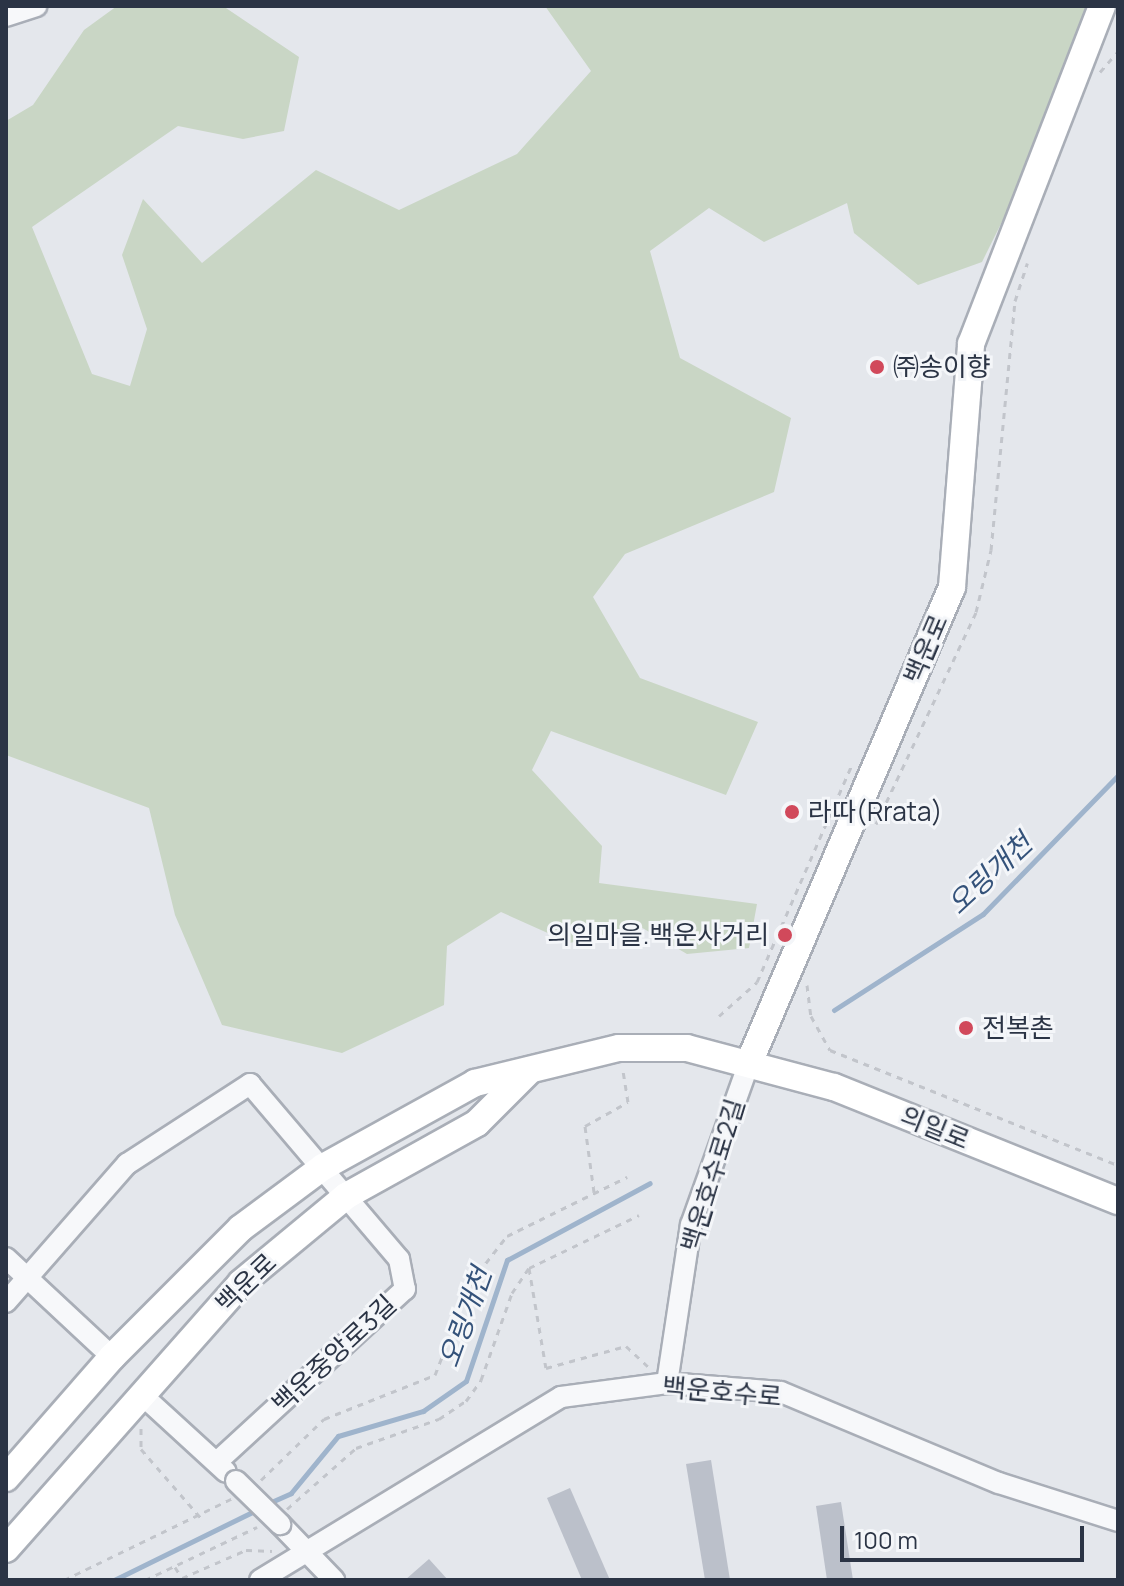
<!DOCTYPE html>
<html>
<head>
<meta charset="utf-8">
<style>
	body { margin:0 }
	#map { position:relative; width:1124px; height:1586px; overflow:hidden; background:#e4e7ec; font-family:Manrope,"Noto Sans KR",sans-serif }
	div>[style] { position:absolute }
	.green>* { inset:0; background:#c9d6c5 }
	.stream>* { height:5px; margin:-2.5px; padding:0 2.5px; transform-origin:2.5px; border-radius:2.5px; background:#9fb4cc }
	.building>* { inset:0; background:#bbc0ca }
	.path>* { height:3px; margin-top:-1.5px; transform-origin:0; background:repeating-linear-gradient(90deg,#c2c5cb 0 6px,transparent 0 12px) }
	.roads { filter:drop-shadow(2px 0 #a9aeb7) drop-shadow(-2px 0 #a9aeb7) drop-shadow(0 2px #a9aeb7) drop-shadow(0 -2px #a9aeb7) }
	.minor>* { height:20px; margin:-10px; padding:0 10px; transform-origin:10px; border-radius:10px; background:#f7f8fa }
	.major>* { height:26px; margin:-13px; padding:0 13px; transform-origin:13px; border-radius:13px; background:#fff }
	.bridges { filter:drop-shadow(2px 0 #a9aeb7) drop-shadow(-2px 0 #a9aeb7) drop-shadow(0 2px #a9aeb7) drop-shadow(0 -2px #a9aeb7) }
	.minor-bridge>* { height:20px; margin:-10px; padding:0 10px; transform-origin:10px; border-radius:10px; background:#f7f8fa }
	.dots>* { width:22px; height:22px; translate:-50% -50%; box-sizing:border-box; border:4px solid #f4f6f9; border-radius:50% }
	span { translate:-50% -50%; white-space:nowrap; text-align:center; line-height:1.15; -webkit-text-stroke:6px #f4f6f9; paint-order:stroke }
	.poi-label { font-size:26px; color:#2b3445 }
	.left { translate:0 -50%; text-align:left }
	.right { translate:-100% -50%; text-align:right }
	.street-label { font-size:26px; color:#2b3445 }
	.water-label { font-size:28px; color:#34527a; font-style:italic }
	.frame { position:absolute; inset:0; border:8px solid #2b3445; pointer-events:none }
	.scale { position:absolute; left:840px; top:1526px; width:244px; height:36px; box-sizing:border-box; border:4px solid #2b3445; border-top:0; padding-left:10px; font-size:24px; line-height:28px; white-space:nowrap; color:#2b3445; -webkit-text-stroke:6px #f4f6f9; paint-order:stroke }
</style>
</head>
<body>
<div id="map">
	<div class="green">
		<div style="clip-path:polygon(117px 6px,223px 6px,299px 57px,284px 131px,243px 139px,178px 126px,32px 227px,92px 374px,130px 386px,147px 329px,122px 255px,143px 199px,202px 263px,316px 170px,399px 210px,517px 154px,591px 71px,545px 6px,1091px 6px,1046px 133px,982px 262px,918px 285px,854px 233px,847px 203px,764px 242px,709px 208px,650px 251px,680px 358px,791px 418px,774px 492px,625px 554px,593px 597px,640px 678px,758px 722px,726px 795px,551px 731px,532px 770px,602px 846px,599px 883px,757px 904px,749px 948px,687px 954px,639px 926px,570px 943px,501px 912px,447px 946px,444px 1005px,342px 1053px,222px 1025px,175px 915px,149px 808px,6px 755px,6px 121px,33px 105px,84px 30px)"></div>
	</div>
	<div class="stream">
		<div style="left:834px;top:1010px;width:177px;rotate:-32.8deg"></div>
		<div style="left:983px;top:914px;width:194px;rotate:-45.8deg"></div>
		<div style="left:269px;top:1503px;width:24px;rotate:-24deg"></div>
		<div style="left:291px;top:1493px;width:74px;rotate:-50.5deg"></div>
		<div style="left:338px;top:1436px;width:89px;rotate:-16.4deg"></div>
		<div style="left:423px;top:1411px;width:52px;rotate:-34.9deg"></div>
		<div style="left:466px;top:1381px;width:128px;rotate:-71.3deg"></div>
		<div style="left:507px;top:1260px;width:162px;rotate:-28.3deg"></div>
		<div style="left:114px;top:1580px;width:158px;rotate:-26.2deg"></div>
	</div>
	<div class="building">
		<div style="clip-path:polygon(711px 1460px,730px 1580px,705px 1580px,686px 1464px)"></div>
		<div style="clip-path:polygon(570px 1488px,610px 1580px,582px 1580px,547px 1498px)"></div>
		<div style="clip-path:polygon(841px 1502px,853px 1580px,827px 1580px,816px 1506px)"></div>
		<div style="clip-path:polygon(429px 1559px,448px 1580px,405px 1580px)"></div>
	</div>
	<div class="path">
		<div style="left:1100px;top:72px;width:28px;rotate:-49deg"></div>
		<div style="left:876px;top:824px;width:234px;rotate:-64.7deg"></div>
		<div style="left:976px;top:612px;width:64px;rotate:-76.4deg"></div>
		<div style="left:991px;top:550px;width:250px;rotate:-84.5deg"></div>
		<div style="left:1015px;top:301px;width:40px;rotate:-72deg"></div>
		<div style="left:807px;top:985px;width:31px;rotate:83deg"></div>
		<div style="left:811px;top:1016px;width:39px;rotate:61deg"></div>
		<div style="left:830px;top:1050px;width:310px;rotate:21.8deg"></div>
		<div style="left:719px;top:1016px;width:51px;rotate:-41.8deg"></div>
		<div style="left:757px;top:982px;width:235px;rotate:-66.4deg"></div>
		<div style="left:594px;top:1192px;width:67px;rotate:-97.8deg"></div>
		<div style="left:585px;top:1126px;width:49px;rotate:-29.2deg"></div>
		<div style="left:628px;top:1102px;width:32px;rotate:-99deg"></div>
		<div style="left:529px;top:1268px;width:101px;rotate:80.4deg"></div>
		<div style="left:546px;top:1368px;width:83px;rotate:-15.4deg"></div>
		<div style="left:626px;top:1346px;width:33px;rotate:43deg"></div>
		<div style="left:141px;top:1428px;width:21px;rotate:90deg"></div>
		<div style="left:141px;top:1449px;width:91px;rotate:49deg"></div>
		<div style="left:261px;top:1480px;width:88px;rotate:-44.1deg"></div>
		<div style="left:324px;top:1419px;width:119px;rotate:-21.6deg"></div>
		<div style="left:435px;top:1375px;width:100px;rotate:-68.8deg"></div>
		<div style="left:471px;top:1282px;width:58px;rotate:-52deg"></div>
		<div style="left:507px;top:1236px;width:134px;rotate:-26.2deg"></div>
		<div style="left:287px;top:1509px;width:92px;rotate:-41.5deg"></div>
		<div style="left:356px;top:1448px;width:88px;rotate:-19.3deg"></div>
		<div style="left:439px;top:1419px;width:32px;rotate:-34deg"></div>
		<div style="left:466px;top:1401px;width:26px;rotate:-54deg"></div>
		<div style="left:481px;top:1380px;width:92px;rotate:-70.4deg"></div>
		<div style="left:512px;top:1293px;width:30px;rotate:-56deg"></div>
		<div style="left:529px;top:1268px;width:122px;rotate:-25.7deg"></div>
		<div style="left:175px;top:1567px;width:13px;rotate:58deg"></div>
		<div style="left:182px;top:1578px;width:70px;rotate:-23.6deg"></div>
		<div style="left:246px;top:1550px;width:26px;rotate:2deg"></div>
		<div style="left:64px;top:1580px;width:186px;rotate:-25.9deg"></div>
		<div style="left:145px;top:1580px;width:124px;rotate:-25.3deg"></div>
	</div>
	<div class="roads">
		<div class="minor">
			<div style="left:6px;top:16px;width:32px;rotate:-18deg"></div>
			<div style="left:6px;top:1258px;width:145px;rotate:43deg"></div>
			<div style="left:6px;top:1302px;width:184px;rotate:-48.8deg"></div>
			<div style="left:127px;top:1164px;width:147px;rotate:-33deg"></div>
			<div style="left:250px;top:1084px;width:230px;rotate:49.6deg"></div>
			<div style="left:399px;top:1259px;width:31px;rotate:79deg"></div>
			<div style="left:405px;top:1289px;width:255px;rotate:137.4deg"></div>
			<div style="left:667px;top:1383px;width:160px;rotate:-81.4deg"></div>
			<div style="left:691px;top:1225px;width:172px;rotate:-70.3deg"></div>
			<div style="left:141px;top:1394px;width:115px;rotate:42.5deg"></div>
			<div style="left:280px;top:1524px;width:78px;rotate:46deg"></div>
			<div style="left:260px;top:1580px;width:352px;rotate:-31.3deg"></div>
			<div style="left:561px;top:1397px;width:107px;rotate:-7.5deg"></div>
			<div style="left:667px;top:1383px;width:114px;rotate:4.5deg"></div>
			<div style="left:781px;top:1392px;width:236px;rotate:22.7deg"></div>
			<div style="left:999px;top:1483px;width:125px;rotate:17.7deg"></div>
		</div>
		<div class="major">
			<div style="left:749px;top:1063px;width:517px;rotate:-66.9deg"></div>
			<div style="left:952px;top:587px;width:244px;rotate:-85.5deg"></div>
			<div style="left:971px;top:344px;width:362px;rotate:-68.8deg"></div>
			<div style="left:6px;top:1478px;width:161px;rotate:-48.8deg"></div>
			<div style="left:112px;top:1357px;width:182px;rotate:-45deg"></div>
			<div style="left:241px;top:1228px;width:102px;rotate:-36.6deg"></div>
			<div style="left:323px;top:1167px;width:174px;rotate:-28.9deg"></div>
			<div style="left:475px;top:1083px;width:148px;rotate:-13.7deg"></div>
			<div style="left:619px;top:1048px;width:68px"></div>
			<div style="left:687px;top:1048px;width:152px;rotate:14.9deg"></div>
			<div style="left:834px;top:1087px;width:306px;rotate:21.9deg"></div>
			<div style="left:6px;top:1549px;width:355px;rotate:-48.5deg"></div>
			<div style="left:241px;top:1283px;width:136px;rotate:-39.6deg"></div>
			<div style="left:346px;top:1196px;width:150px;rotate:-29.1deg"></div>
			<div style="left:477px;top:1123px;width:75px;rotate:-45deg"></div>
		</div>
	</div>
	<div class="bridges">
		<div class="minor-bridge">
			<div style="left:236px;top:1481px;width:62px;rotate:44.3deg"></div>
		</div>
	</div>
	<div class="dots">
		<div style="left:877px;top:367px;background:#d1495b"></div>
		<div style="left:792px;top:812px;background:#d1495b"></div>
		<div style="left:785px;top:935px;background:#d1495b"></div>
		<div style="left:966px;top:1028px;background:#d1495b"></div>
	</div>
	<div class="poi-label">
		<span class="left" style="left:893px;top:367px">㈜송이향</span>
		<span class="left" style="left:808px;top:812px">라따(Rrata)</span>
		<span class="right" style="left:769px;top:935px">의일마을.백운사거리</span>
		<span class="left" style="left:982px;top:1028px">전복촌</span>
	</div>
	<div class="street-label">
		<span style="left:926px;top:649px;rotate:-67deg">백운로</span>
		<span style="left:935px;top:1128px;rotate:22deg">의일로</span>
		<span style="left:713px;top:1175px;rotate:-73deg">백운호수로2길</span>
		<span style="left:246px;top:1283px;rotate:-44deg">백운로</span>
		<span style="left:334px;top:1354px;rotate:-43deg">백운중앙로3길</span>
		<span style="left:722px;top:1392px;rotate:5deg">백운호수로</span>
	</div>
	<div class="water-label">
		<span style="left:989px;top:873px;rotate:-43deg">오링개천</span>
		<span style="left:464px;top:1317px;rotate:-70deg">오링개천</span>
	</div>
	<div class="frame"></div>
	<div class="scale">100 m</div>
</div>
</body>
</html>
